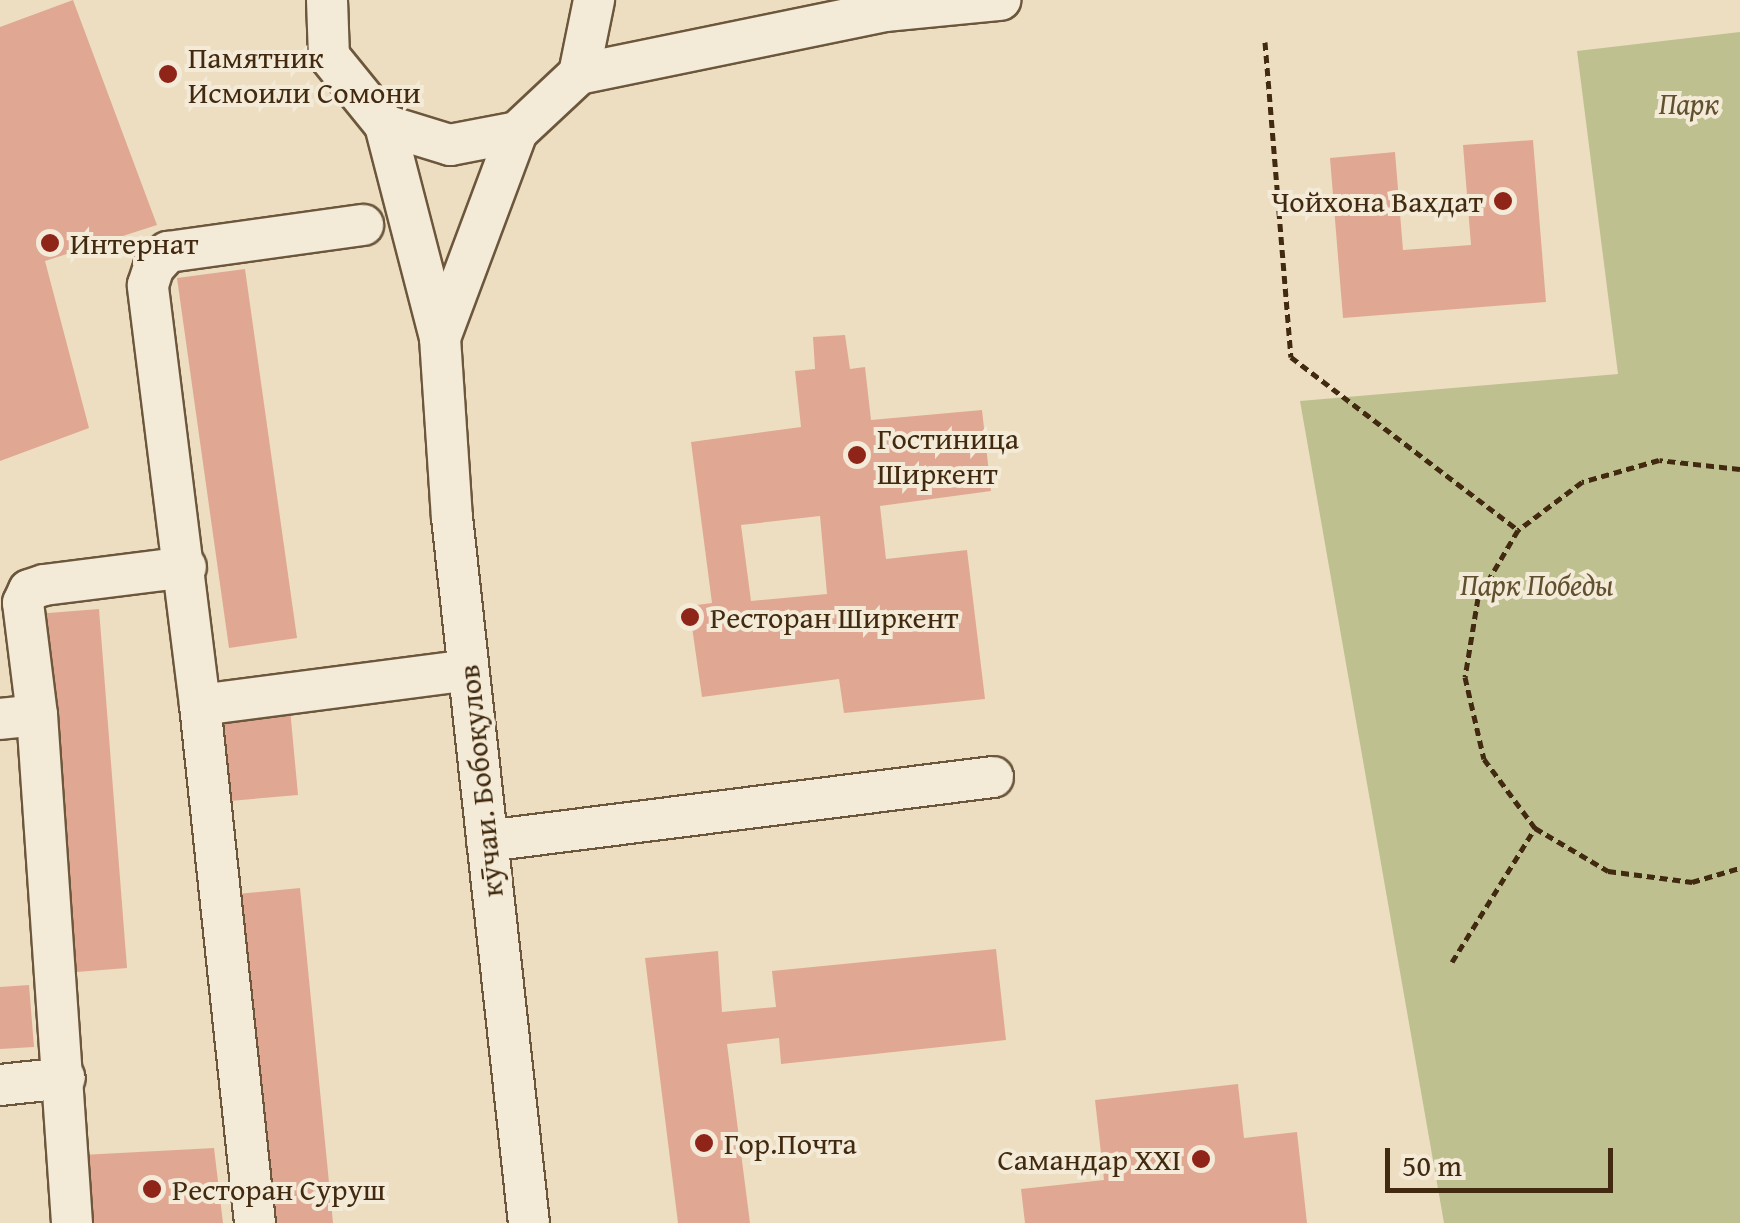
<!DOCTYPE html>
<html>
<head>
<meta charset="utf-8">
<style>
	body { margin:0 }
	#map { position:relative; width:1740px; height:1223px; overflow:hidden; background:#eddec1; font-family:"Gentium Book Plus",serif }
	div>[style] { position:absolute }
	.green>* { inset:0; background:#bec08f }
	.building>* { inset:0; background:#e0a893 }
	.path>* { height:5px; margin-top:-2.5px; transform-origin:0; background:repeating-linear-gradient(90deg,#412a0f 0 8px,transparent 0 13px) }
	.roads { filter:drop-shadow(2px 0 #6c573c) drop-shadow(-2px 0 #6c573c) drop-shadow(0 2px #6c573c) drop-shadow(0 -2px #6c573c) }
	.minor>* { height:40px; margin:-20px; padding:0 20px; transform-origin:20px; border-radius:20px; background:#f3ead7 }
	.dots>* { width:28px; height:28px; translate:-50% -50%; box-sizing:border-box; border:5px solid #f3ead7; border-radius:50% }
	span { translate:-50% -50%; white-space:nowrap; text-align:center; line-height:1.15; -webkit-text-stroke:8px #f3ead7; paint-order:stroke }
	.poi-label { font-size:30px; color:#412a0f }
	.left { translate:0 -50%; text-align:left }
	.right { translate:-100% -50%; text-align:right }
	.park-label { font-size:30px; color:#60502f; font-style:italic }
	.street-label { font-size:30px; color:#412a0f }
	.scale { position:absolute; left:1385px; top:1148px; width:228px; height:45px; box-sizing:border-box; border:5px solid #412a0f; border-top:0; padding-left:12px; font-size:30px; line-height:35px; white-space:nowrap; color:#412a0f; -webkit-text-stroke:8px #f3ead7; paint-order:stroke }
</style>
</head>
<body>
<div id="map">
	<div class="green">
		<div style="clip-path:polygon(1740px 32px,1740px 1223px,1444px 1223px,1300px 401px,1618px 374px,1577px 51px)"></div>
	</div>
	<div class="building">
		<div style="clip-path:polygon(73px 0,157px 225px,45px 261px,89px 428px,0 461px,0 27px)"></div>
		<div style="clip-path:polygon(1533px 140px,1546px 302px,1343px 318px,1330px 158px,1395px 152px,1403px 250px,1471px 245px,1463px 145px)"></div>
		<div style="clip-path:polygon(245px 269px,297px 638px,229px 648px,177px 278px)"></div>
		<div style="clip-path:polygon(evenodd,845px 335px,850px 369px,865px 367px,871px 420px,982px 410px,991px 491px,880px 506px,886px 559px,967px 550px,985px 699px,844px 713px,839px 679px,702px 697px,689px 606px,712px 603px,691px 442px,801px 427px,795px 371px,815px 369px,813px 337px,845px 335px,820px 516px,827px 594px,751px 601px,741px 525px,820px 516px)"></div>
		<div style="clip-path:polygon(99px 609px,127px 968px,64px 973px,36px 614px)"></div>
		<div style="clip-path:polygon(290px 709px,298px 795px,218px 802px,210px 717px)"></div>
		<div style="clip-path:polygon(300px 888px,333px 1223px,270px 1223px,237px 894px)"></div>
		<div style="clip-path:polygon(996px 949px,1006px 1040px,781px 1064px,779px 1038px,727px 1044px,750px 1223px,678px 1223px,645px 958px,718px 951px,722px 1012px,776px 1007px,772px 971px)"></div>
		<div style="clip-path:polygon(29px 985px,34px 1047px,0 1049px,0 987px)"></div>
		<div style="clip-path:polygon(1238px 1084px,1244px 1138px,1297px 1132px,1307px 1223px,1025px 1223px,1021px 1189px,1104px 1180px,1095px 1100px)"></div>
		<div style="clip-path:polygon(214px 1148px,223px 1223px,88px 1223px,82px 1155px)"></div>
	</div>
	<div class="path">
		<div style="left:1265px;top:42px;width:316px;rotate:85.3deg"></div>
		<div style="left:1291px;top:357px;width:285px;rotate:37.3deg"></div>
		<div style="left:1740px;top:469px;width:81px;rotate:-173.7deg"></div>
		<div style="left:1659px;top:460px;width:80px;rotate:164.1deg"></div>
		<div style="left:1582px;top:482px;width:80px;rotate:143.1deg"></div>
		<div style="left:1518px;top:530px;width:79px;rotate:120.5deg"></div>
		<div style="left:1478px;top:598px;width:80px;rotate:99.3deg"></div>
		<div style="left:1465px;top:677px;width:84px;rotate:77deg"></div>
		<div style="left:1484px;top:759px;width:86px;rotate:53.5deg"></div>
		<div style="left:1535px;top:828px;width:85px;rotate:30.5deg"></div>
		<div style="left:1608px;top:871px;width:85px;rotate:7.5deg"></div>
		<div style="left:1692px;top:882px;width:50px;rotate:-16.3deg"></div>
		<div style="left:1452px;top:962px;width:158px;rotate:-58.2deg"></div>
	</div>
	<div class="roads">
		<div class="minor">
			<div style="left:327px;top:0;width:56px;rotate:88deg"></div>
			<div style="left:329px;top:56px;width:89px;rotate:50.9deg"></div>
			<div style="left:385px;top:125px;width:68px;rotate:17.1deg"></div>
			<div style="left:450px;top:145px;width:68px;rotate:-11deg"></div>
			<div style="left:517px;top:132px;width:85px;rotate:-43.1deg"></div>
			<div style="left:579px;top:74px;width:76px;rotate:-78.5deg"></div>
			<div style="left:579px;top:74px;width:312px;rotate:-11.6deg"></div>
			<div style="left:885px;top:11px;width:116px;rotate:-5.5deg"></div>
			<div style="left:385px;top:125px;width:220px;rotate:75.5deg"></div>
			<div style="left:440px;top:338px;width:220px;rotate:-69.5deg"></div>
			<div style="left:440px;top:338px;width:179px;rotate:86.2deg"></div>
			<div style="left:452px;top:517px;width:710px;rotate:83.78deg"></div>
			<div style="left:200px;top:705px;width:423px;rotate:-97.1deg"></div>
			<div style="left:148px;top:285px;width:19px;rotate:-72deg"></div>
			<div style="left:154px;top:267px;width:21px;rotate:-47deg"></div>
			<div style="left:168px;top:252px;width:197px;rotate:-7.9deg"></div>
			<div style="left:0;top:719px;width:37px;rotate:-6deg"></div>
			<div style="left:487px;top:841px;width:510px;rotate:-7.21deg"></div>
			<div style="left:0;top:1085px;width:65px;rotate:-6.1deg"></div>
			<div style="left:72px;top:1223px;width:509px;rotate:-93.94deg"></div>
			<div style="left:37px;top:715px;width:113px;rotate:-97.1deg"></div>
			<div style="left:23px;top:603px;width:14px;rotate:-65deg"></div>
			<div style="left:29px;top:590px;width:16px;rotate:-18deg"></div>
			<div style="left:44px;top:585px;width:143px;rotate:-7.2deg"></div>
			<div style="left:255px;top:1223px;width:521px;rotate:-96.06deg"></div>
			<div style="left:200px;top:705px;width:270px;rotate:-7.4deg"></div>
		</div>
	</div>
	<div class="dots">
		<div style="left:168px;top:74px;background:#8f2418"></div>
		<div style="left:1503px;top:201px;background:#8f2418"></div>
		<div style="left:50px;top:243px;background:#8f2418"></div>
		<div style="left:857px;top:455px;background:#8f2418"></div>
		<div style="left:690px;top:617px;background:#8f2418"></div>
		<div style="left:704px;top:1143px;background:#8f2418"></div>
		<div style="left:1201px;top:1159px;background:#8f2418"></div>
		<div style="left:152px;top:1189px;background:#8f2418"></div>
	</div>
	<div class="poi-label">
		<span class="left" style="left:188px;top:74px">Памятник<br>Исмоили Сомони</span>
		<span class="right" style="left:1483px;top:201px">Чойхона Вахдат</span>
		<span class="left" style="left:70px;top:243px">Интернат</span>
		<span class="left" style="left:877px;top:455px">Гостиница<br>Ширкент</span>
		<span class="left" style="left:710px;top:617px">Ресторан Ширкент</span>
		<span class="left" style="left:724px;top:1143px">Гор.Почта</span>
		<span class="right" style="left:1181px;top:1159px">Самандар XXI</span>
		<span class="left" style="left:172px;top:1189px">Ресторан Суруш</span>
	</div>
	<div class="park-label">
		<span style="left:1689px;top:103px">Парк</span>
		<span style="left:1537px;top:584px">Парк Победы</span>
	</div>
	<div class="street-label">
		<span style="left:480px;top:781px;rotate:-96deg">кӯчаи. Бобоқулов</span>
	</div>
	<div class="scale">50 m</div>
</div>
</body>
</html>
